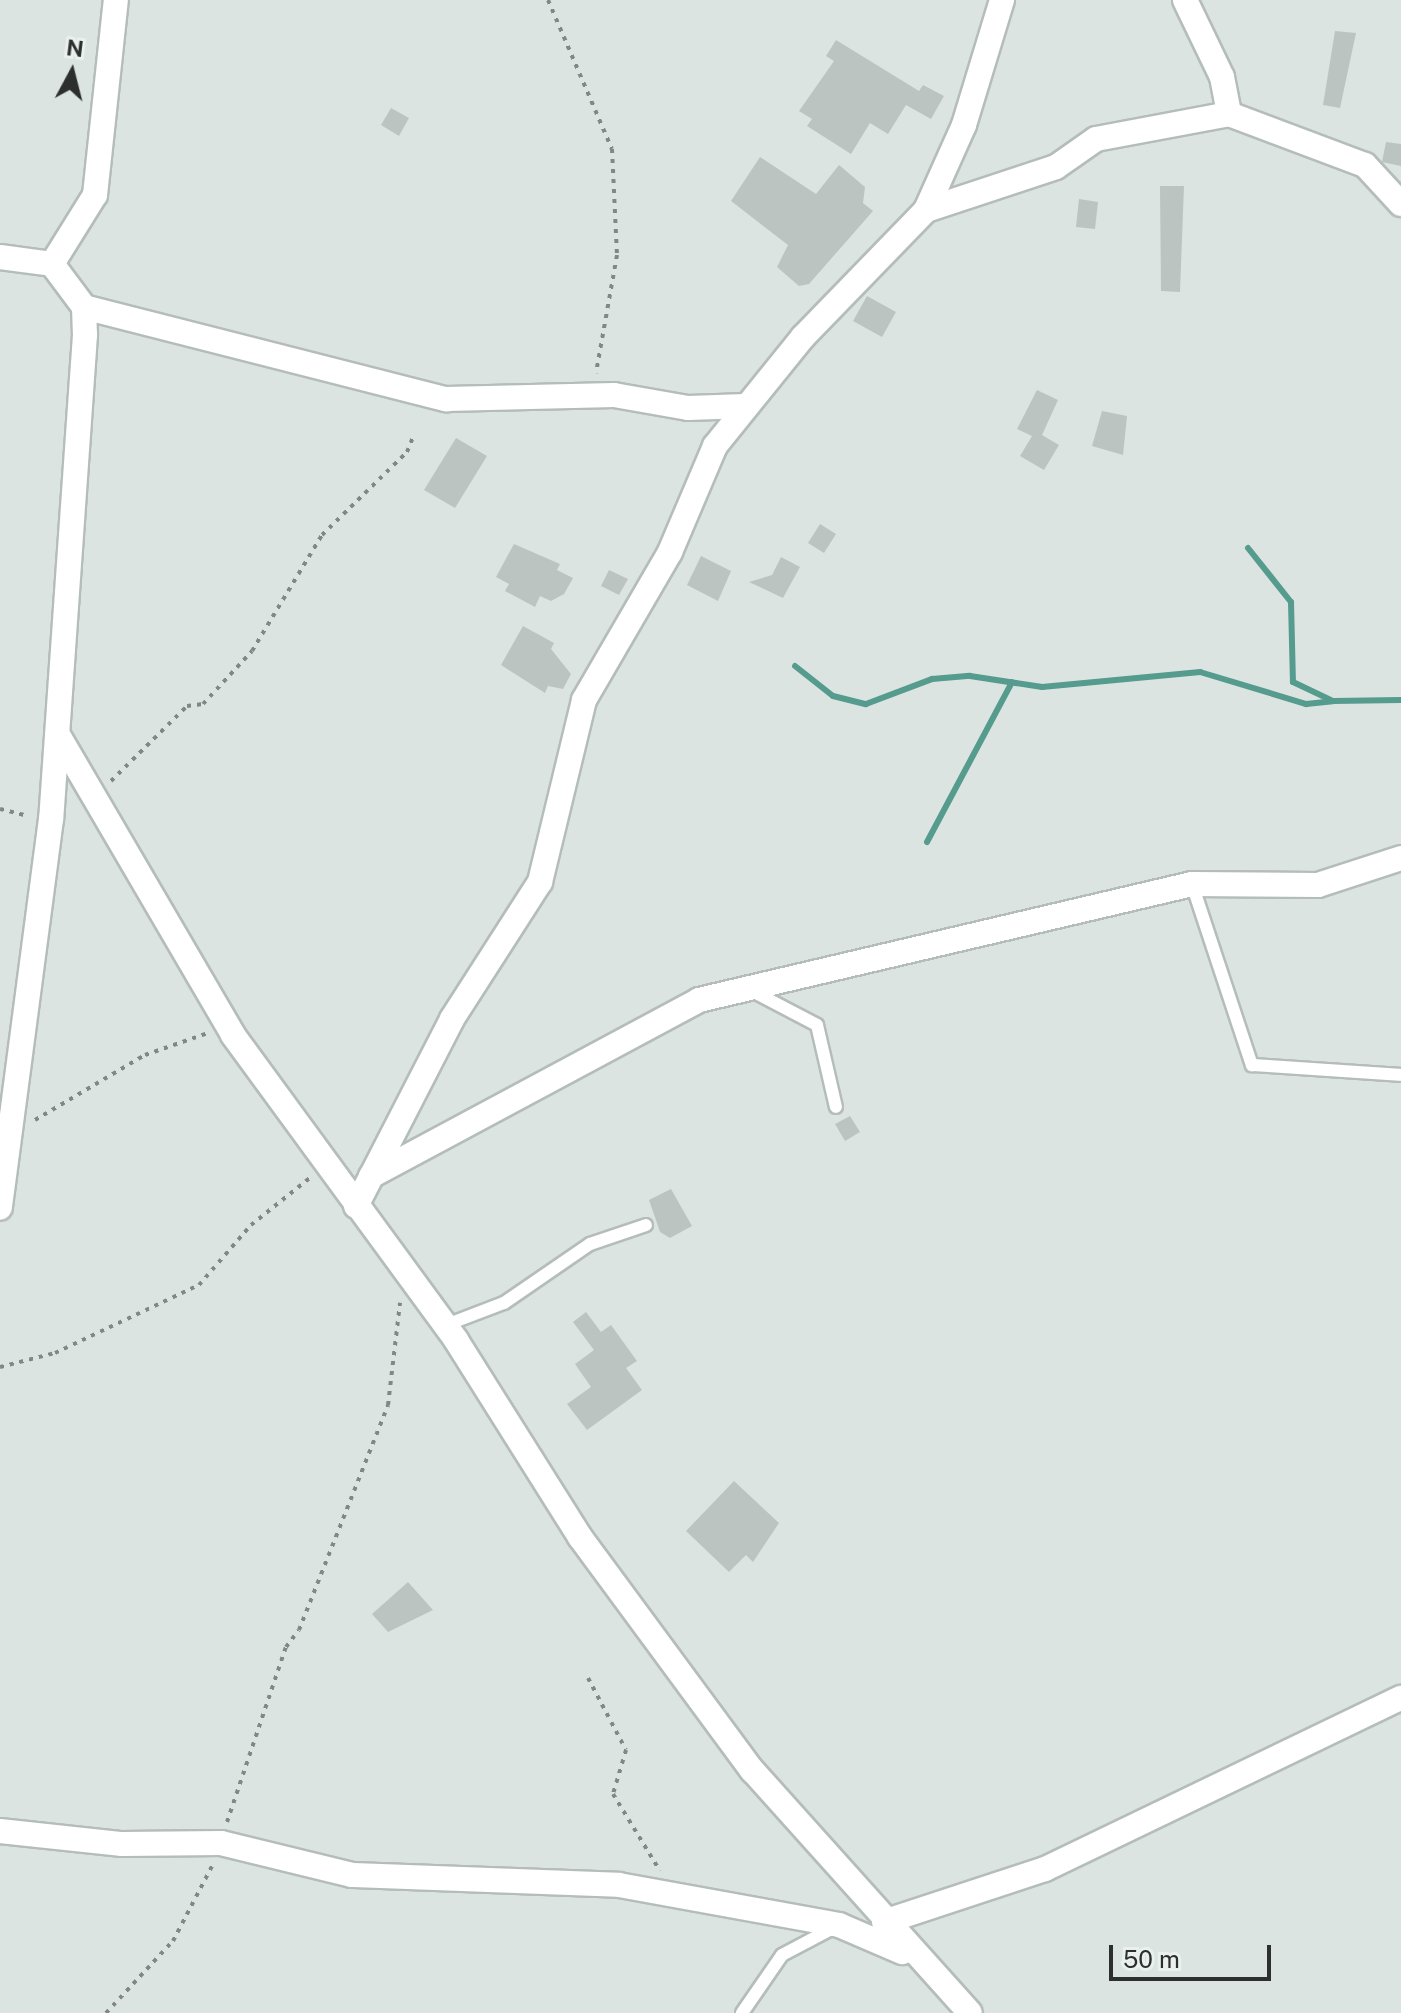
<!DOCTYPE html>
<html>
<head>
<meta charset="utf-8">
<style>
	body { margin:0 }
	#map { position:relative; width:1401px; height:2013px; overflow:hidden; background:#dce4e2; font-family:"Public Sans",sans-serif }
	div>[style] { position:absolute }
	.stream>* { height:6px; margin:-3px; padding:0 3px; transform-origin:3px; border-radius:3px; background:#559b8e }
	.building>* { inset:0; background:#bcc4c2 }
	.path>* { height:4px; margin-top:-2px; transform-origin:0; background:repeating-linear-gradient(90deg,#828786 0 4px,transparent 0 10px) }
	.roads { filter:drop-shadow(2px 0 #b5bdbb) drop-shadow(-2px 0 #b5bdbb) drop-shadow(0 2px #b5bdbb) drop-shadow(0 -2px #b5bdbb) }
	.lane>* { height:12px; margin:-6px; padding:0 6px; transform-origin:6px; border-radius:6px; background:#fff }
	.street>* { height:24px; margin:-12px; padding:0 12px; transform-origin:12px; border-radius:12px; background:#fff }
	span { translate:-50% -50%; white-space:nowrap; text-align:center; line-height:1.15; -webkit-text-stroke:6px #e9f1ef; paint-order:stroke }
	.north { position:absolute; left:32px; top:32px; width:80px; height:80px; -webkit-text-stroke:6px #e9f1ef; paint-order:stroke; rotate:7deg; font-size:22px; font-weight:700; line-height:32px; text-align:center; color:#2c2f2e }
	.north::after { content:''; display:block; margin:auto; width:28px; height:36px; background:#2c2f2e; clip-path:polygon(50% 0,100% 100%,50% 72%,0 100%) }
	.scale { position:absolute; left:1109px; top:1945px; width:162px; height:36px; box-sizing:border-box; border:4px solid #2c2f2e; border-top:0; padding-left:10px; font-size:24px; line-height:28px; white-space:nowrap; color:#2c2f2e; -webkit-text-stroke:6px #e9f1ef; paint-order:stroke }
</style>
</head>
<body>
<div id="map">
	<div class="stream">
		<div style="left:1248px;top:548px;width:69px;rotate:51.5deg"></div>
		<div style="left:1291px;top:602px;width:80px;rotate:88.6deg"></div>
		<div style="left:1293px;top:682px;width:44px;rotate:25.4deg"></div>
		<div style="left:1333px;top:701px;width:68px;rotate:-0.8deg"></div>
		<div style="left:795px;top:666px;width:48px;rotate:38.3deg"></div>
		<div style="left:833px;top:696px;width:34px;rotate:14deg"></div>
		<div style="left:866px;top:704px;width:71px;rotate:-20.7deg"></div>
		<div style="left:932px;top:679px;width:38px;rotate:-5deg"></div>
		<div style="left:970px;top:676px;width:73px;rotate:8.7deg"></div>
		<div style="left:1042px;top:687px;width:159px;rotate:-5.4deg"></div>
		<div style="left:1200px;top:672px;width:111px;rotate:16.8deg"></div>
		<div style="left:1306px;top:704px;width:27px;rotate:-6deg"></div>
		<div style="left:927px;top:842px;width:181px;rotate:-62deg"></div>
	</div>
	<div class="building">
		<div style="clip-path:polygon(1335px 31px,1356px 33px,1340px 108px,1323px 105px)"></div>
		<div style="clip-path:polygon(836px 40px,919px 91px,923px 85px,944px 96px,931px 119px,906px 105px,888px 134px,870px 123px,851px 154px,807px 126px,812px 119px,799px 111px,834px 61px,826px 56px)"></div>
		<div style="clip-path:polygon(391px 108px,409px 118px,399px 136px,381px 125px)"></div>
		<div style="clip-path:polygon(1386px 142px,1401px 144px,1401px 166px,1382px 162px)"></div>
		<div style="clip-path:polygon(760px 157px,816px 194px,839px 165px,865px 187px,863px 203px,873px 211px,809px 284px,799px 286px,777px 267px,788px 245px,731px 201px)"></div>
		<div style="clip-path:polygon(1160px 186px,1184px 186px,1180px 292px,1161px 291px)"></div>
		<div style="clip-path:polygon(1079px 199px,1098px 202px,1095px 229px,1076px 227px)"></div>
		<div style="clip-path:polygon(867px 296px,896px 312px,882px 337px,853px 321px)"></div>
		<div style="clip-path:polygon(1037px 390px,1058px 400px,1042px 435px,1059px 445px,1044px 470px,1020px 456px,1032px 436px,1017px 429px)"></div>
		<div style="clip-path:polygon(1102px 411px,1127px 416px,1123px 455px,1092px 446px)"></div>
		<div style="clip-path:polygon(456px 438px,487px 456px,455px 508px,424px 490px)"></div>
		<div style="clip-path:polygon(820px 524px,836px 534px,824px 553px,808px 543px)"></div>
		<div style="clip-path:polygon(514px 544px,560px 564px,557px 570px,573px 578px,564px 594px,551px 601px,540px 596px,535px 607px,505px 591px,509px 584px,496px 577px)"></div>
		<div style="clip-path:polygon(701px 556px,731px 571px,718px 601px,687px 585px)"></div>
		<div style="clip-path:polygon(781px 557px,800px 567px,783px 598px,749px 582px,772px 575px)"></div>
		<div style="clip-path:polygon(609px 570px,628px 579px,619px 595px,601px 586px)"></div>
		<div style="clip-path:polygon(523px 626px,554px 643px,551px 649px,571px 674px,563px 689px,548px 686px,545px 693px,501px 665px)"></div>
		<div style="clip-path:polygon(850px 1116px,860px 1132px,845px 1141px,835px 1124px)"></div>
		<div style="clip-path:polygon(671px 1189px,692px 1226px,670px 1238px,660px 1232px,649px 1200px)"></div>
		<div style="clip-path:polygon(586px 1312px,601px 1332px,611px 1325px,637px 1361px,626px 1368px,642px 1390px,587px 1430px,567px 1404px,591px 1387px,575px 1364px,594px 1350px,573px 1322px)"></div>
		<div style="clip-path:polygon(734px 1481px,779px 1523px,753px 1562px,746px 1555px,729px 1572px,686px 1531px)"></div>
		<div style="clip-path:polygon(408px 1582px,433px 1610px,388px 1632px,372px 1614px)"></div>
	</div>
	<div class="path">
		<div style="left:548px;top:0;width:162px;rotate:66.8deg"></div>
		<div style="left:612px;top:149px;width:106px;rotate:87.3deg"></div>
		<div style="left:617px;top:255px;width:120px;rotate:100.1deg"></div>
		<div style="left:111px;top:781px;width:107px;rotate:-44.6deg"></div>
		<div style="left:187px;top:706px;width:16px;rotate:-7deg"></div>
		<div style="left:203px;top:704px;width:72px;rotate:-47.2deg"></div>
		<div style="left:252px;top:651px;width:135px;rotate:-58.9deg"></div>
		<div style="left:322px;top:535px;width:119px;rotate:-44.3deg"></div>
		<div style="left:407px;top:452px;width:18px;rotate:-68deg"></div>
		<div style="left:0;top:809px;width:29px;rotate:14deg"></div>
		<div style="left:35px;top:1120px;width:128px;rotate:-30.6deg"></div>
		<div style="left:145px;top:1055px;width:67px;rotate:-19.2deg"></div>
		<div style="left:0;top:1367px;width:57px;rotate:-14.3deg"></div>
		<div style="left:55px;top:1353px;width:159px;rotate:-25.3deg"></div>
		<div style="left:199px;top:1285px;width:79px;rotate:-49.1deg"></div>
		<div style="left:251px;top:1225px;width:77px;rotate:-38.7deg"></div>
		<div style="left:588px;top:1678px;width:81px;rotate:62.2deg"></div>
		<div style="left:626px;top:1750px;width:46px;rotate:106.5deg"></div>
		<div style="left:613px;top:1794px;width:90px;rotate:58.6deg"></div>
		<div style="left:227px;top:1822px;width:185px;rotate:-71.4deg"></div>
		<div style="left:286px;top:1647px;width:21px;rotate:-53deg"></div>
		<div style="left:299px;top:1630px;width:242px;rotate:-68.4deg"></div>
		<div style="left:388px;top:1405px;width:103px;rotate:-83.3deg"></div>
		<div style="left:106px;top:2013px;width:98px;rotate:-47.1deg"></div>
		<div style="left:173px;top:1941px;width:87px;rotate:-62.5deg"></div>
	</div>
	<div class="roads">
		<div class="lane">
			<div style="left:1192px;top:884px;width:191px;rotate:71.7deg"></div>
			<div style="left:1252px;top:1065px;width:149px;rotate:3.8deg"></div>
			<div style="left:754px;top:992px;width:71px;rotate:27.6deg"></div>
			<div style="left:817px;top:1025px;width:84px;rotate:77deg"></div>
			<div style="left:446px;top:1325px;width:62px;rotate:-20.8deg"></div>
			<div style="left:504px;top:1303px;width:104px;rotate:-34.5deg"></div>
			<div style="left:590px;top:1244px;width:59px;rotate:-18.7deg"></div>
			<div style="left:742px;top:2013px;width:70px;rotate:-55.4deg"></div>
			<div style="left:782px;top:1955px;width:58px;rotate:-27.9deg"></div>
		</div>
		<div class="street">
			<div style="left:1185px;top:0;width:85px;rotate:64.3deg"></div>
			<div style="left:1222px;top:77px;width:38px;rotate:79deg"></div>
			<div style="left:926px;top:210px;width:137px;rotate:-18.3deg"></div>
			<div style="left:1056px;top:167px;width:49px;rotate:-35deg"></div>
			<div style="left:1096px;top:139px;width:135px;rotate:-10.6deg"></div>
			<div style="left:1229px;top:114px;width:145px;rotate:20.6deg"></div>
			<div style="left:1365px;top:165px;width:53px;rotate:47.3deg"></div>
			<div style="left:0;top:257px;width:52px;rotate:7.7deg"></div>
			<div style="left:52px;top:264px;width:54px;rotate:53.3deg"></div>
			<div style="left:84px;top:307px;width:28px;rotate:88deg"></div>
			<div style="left:85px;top:335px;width:485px;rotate:94deg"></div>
			<div style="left:51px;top:819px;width:392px;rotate:97.5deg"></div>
			<div style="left:52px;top:264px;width:81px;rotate:-58.1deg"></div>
			<div style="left:95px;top:195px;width:196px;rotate:-83.9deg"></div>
			<div style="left:84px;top:307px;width:374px;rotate:14.3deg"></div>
			<div style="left:446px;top:399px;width:168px;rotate:-1.4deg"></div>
			<div style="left:614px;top:395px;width:75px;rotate:10deg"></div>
			<div style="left:688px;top:408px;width:58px;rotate:-2deg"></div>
			<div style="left:58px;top:735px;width:347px;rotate:59.7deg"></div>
			<div style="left:233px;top:1035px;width:378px;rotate:53.8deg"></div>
			<div style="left:456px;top:1340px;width:233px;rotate:57.8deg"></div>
			<div style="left:580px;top:1537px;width:290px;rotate:53.6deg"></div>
			<div style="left:752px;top:1770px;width:326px;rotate:48.1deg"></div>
			<div style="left:371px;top:1176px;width:372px;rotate:-28.2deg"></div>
			<div style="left:699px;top:1000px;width:506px;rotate:-13.24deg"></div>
			<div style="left:1192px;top:884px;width:126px;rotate:0.5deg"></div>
			<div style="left:1318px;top:885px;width:87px;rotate:-18deg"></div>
			<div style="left:356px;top:1206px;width:210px;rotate:-62.8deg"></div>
			<div style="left:452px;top:1019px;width:163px;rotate:-57.3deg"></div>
			<div style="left:540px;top:882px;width:187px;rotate:-76.4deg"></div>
			<div style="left:584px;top:700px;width:171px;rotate:-59.8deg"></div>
			<div style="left:670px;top:552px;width:115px;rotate:-67deg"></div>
			<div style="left:715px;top:446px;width:140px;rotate:-51.1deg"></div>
			<div style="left:803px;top:337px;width:177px;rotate:-45.9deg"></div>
			<div style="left:926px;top:210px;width:93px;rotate:-65.9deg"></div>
			<div style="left:964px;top:125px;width:131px;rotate:-73.1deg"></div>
			<div style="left:0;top:1831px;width:123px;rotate:6.1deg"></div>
			<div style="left:122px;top:1844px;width:99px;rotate:-0.6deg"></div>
			<div style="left:221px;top:1843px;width:135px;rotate:13.7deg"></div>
			<div style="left:352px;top:1875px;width:267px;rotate:2.1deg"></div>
			<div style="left:619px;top:1885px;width:224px;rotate:10.3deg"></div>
			<div style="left:839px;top:1925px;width:69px;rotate:23.2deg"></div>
			<div style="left:884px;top:1922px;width:169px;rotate:-18.2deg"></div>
			<div style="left:1045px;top:1869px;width:395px;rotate:-25.7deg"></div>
		</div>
	</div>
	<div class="north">N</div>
	<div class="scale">50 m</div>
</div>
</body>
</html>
